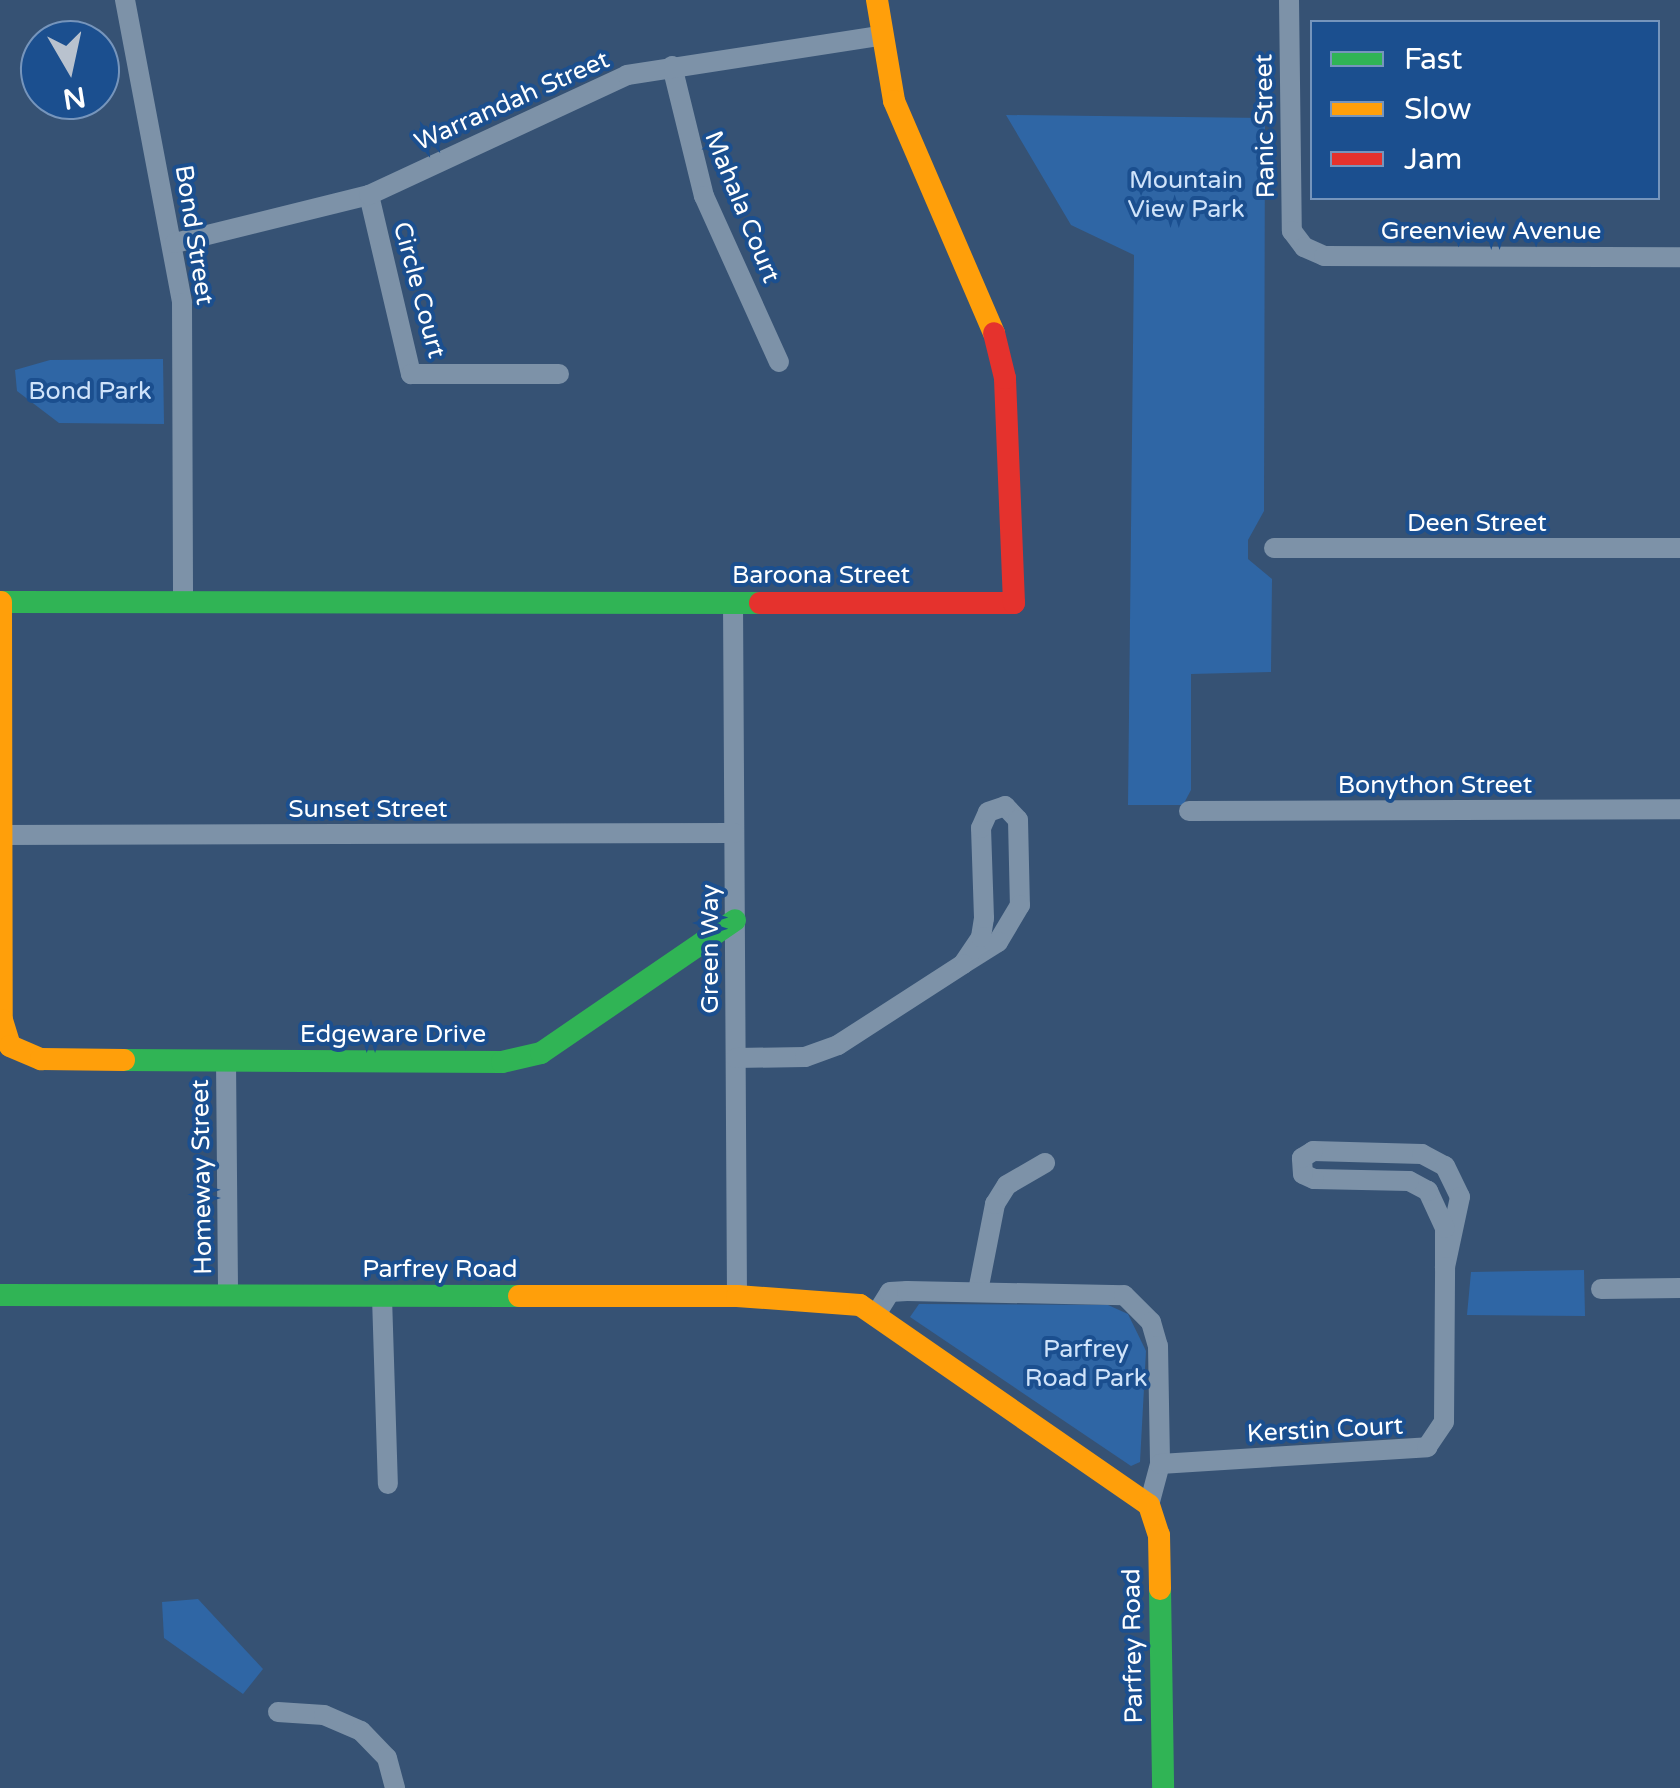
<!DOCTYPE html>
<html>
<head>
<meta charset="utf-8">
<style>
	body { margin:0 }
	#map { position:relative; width:1680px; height:1788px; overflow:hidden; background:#365274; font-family:"Varela Round",sans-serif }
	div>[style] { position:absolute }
	.green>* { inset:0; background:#2f66a5 }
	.street>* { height:20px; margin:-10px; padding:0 10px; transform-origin:10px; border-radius:10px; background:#7d92a8 }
	.fast>* { height:22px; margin:-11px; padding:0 11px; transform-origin:11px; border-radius:11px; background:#30b455 }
	.slow>* { height:22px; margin:-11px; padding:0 11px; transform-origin:11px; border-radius:11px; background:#ff9f0a }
	.jam>* { height:22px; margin:-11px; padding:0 11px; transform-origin:11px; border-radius:11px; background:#e5322d }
	span { translate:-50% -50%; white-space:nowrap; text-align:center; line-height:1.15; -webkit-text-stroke:8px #1b4f8f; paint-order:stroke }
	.street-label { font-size:25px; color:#fff }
	.park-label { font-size:25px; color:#cfe3fa }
	.legend { position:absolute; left:1310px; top:20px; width:350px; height:180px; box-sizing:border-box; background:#1b4f8f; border:2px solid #7695bc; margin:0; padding:12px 18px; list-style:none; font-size:30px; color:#fff }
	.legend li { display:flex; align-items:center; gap:20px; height:50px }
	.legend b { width:50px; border:2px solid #7695bc }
	.north { position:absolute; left:20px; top:20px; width:100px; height:100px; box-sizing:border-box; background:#1b4f8f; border:2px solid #7695bc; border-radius:50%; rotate:171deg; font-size:28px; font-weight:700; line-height:40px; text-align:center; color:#fff }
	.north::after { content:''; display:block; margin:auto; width:35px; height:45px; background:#b9c2ce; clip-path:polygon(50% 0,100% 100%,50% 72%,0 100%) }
</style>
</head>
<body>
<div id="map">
	<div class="green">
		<div style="clip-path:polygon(1006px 115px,1265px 118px,1264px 511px,1248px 540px,1248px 559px,1272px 579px,1271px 672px,1191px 674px,1191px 790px,1183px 805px,1128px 805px,1134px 255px,1071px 225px)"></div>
		<div style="clip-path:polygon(163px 359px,164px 424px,59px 423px,17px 391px,15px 370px,50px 360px)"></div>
		<div style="clip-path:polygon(1584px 1270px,1585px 1316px,1467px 1315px,1471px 1272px)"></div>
		<div style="clip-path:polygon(919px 1304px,1108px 1305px,1128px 1314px,1146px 1351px,1140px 1462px,1131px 1466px,910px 1317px)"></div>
		<div style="clip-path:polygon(198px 1599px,263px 1669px,243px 1694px,164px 1638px,162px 1602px)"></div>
	</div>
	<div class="street">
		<div style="left:125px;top:0;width:308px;rotate:79.3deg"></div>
		<div style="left:182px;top:303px;width:299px;rotate:89.8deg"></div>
		<div style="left:1289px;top:0;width:231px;rotate:89.3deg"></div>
		<div style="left:1292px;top:231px;width:20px;rotate:53deg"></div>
		<div style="left:1304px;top:247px;width:22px;rotate:24deg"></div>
		<div style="left:1324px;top:256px;width:356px;rotate:0.2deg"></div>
		<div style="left:672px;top:66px;width:134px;rotate:76.2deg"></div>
		<div style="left:704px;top:196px;width:182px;rotate:65.7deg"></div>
		<div style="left:369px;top:195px;width:184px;rotate:76.8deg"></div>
		<div style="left:411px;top:374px;width:148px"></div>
		<div style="left:175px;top:243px;width:200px;rotate:-13.9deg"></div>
		<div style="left:369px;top:195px;width:285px;rotate:-24.9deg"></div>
		<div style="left:627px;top:75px;width:254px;rotate:-8.8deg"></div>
		<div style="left:1274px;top:548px;width:406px"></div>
		<div style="left:733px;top:603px;width:693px;rotate:89.67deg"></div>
		<div style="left:1005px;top:806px;width:19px;rotate:47deg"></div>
		<div style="left:1018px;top:820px;width:85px;rotate:88.7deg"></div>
		<div style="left:1020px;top:905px;width:43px;rotate:120.7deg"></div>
		<div style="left:998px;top:942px;width:41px;rotate:147.8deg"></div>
		<div style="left:963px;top:964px;width:32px;rotate:-56deg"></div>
		<div style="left:981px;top:937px;width:19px;rotate:-81deg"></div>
		<div style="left:984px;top:918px;width:90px;rotate:-91.9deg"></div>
		<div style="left:981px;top:828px;width:17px;rotate:-66deg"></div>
		<div style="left:988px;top:812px;width:18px;rotate:-19deg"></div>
		<div style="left:1189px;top:811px;width:491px;rotate:-0.2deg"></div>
		<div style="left:1px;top:835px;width:733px;rotate:-0.16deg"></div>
		<div style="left:736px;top:1058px;width:69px;rotate:-0.8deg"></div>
		<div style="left:805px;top:1057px;width:35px;rotate:-20deg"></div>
		<div style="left:838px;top:1045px;width:149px;rotate:-32.9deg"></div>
		<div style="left:226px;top:1060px;width:234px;rotate:89.5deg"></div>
		<div style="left:1313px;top:1151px;width:109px;rotate:1.6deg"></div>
		<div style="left:1422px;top:1154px;width:26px;rotate:28deg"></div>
		<div style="left:1445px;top:1166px;width:34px;rotate:64deg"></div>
		<div style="left:1460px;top:1197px;width:72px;rotate:102.1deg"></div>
		<div style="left:1445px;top:1267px;width:39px;rotate:-90deg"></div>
		<div style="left:1445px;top:1228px;width:41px;rotate:-114.7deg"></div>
		<div style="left:1428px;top:1191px;width:21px;rotate:-152deg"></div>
		<div style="left:1409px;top:1181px;width:95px;rotate:-178.8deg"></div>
		<div style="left:1314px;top:1179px;width:12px;rotate:-156deg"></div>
		<div style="left:1303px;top:1174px;width:16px;rotate:-94deg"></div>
		<div style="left:1302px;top:1158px;width:13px;rotate:-32deg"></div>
		<div style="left:1601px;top:1289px;width:79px;rotate:-0.7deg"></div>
		<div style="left:978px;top:1291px;width:89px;rotate:-78.9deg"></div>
		<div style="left:995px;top:1204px;width:22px;rotate:-58deg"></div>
		<div style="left:1007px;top:1185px;width:44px;rotate:-30.1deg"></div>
		<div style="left:382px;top:1297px;width:187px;rotate:88.2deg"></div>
		<div style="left:875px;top:1316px;width:28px;rotate:-58deg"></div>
		<div style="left:890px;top:1292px;width:17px;rotate:-3deg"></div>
		<div style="left:907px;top:1291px;width:217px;rotate:1.1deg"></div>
		<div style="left:1124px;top:1295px;width:38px;rotate:45deg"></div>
		<div style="left:1151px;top:1322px;width:25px;rotate:74deg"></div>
		<div style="left:1158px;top:1346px;width:118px;rotate:89deg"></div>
		<div style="left:1160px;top:1464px;width:42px;rotate:105deg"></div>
		<div style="left:1160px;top:1464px;width:268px;rotate:-3.6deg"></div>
		<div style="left:1427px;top:1447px;width:30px;rotate:-56deg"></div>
		<div style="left:1444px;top:1422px;width:155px;rotate:-89.6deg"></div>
		<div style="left:278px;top:1712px;width:46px;rotate:3.7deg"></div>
		<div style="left:324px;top:1715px;width:40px;rotate:23.4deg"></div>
		<div style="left:361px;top:1731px;width:37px;rotate:46deg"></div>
		<div style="left:387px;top:1758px;width:31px;rotate:75deg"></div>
	</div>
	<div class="fast">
		<div style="left:0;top:602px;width:760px;rotate:0.08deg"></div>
		<div style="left:124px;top:1060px;width:378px;rotate:0.3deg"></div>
		<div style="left:502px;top:1062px;width:40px;rotate:-13deg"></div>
		<div style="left:541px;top:1053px;width:235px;rotate:-34.4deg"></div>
		<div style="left:0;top:1295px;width:519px;rotate:0.11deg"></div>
		<div style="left:1160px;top:1589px;width:199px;rotate:89.1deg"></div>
	</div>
	<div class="slow">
		<div style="left:877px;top:0;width:102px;rotate:80.4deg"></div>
		<div style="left:894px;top:101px;width:253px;rotate:66.7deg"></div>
		<div style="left:1px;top:602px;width:418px;rotate:89.9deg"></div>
		<div style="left:2px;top:1020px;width:27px;rotate:73deg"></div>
		<div style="left:10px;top:1046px;width:34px;rotate:23deg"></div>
		<div style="left:41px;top:1059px;width:83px;rotate:0.7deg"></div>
		<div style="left:519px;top:1296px;width:218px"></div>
		<div style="left:737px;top:1296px;width:123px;rotate:4.2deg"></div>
		<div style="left:860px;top:1305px;width:351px;rotate:34.7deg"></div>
		<div style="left:1149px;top:1505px;width:32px;rotate:72deg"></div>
		<div style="left:1159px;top:1535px;width:54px;rotate:88.9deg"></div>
	</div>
	<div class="jam">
		<div style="left:760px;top:603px;width:254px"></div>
		<div style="left:1014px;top:603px;width:225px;rotate:-92.3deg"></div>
		<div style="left:1005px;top:378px;width:46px;rotate:-103.7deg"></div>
	</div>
	<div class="street-label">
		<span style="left:512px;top:101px;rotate:-24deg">Warrandah Street</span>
		<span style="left:1265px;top:126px;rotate:-91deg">Ranic Street</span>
		<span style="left:742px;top:207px;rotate:68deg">Mahala Court</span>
		<span style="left:1491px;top:231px">Greenview Avenue</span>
		<span style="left:194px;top:235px;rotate:81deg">Bond Street</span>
		<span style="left:419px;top:290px;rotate:75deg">Circle Court</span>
		<span style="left:1477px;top:523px">Deen Street</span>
		<span style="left:821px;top:575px">Baroona Street</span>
		<span style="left:1435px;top:785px">Bonython Street</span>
		<span style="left:368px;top:809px">Sunset Street</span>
		<span style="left:710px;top:949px;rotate:-90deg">Green Way</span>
		<span style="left:393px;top:1034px">Edgeware Drive</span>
		<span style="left:202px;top:1177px;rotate:-91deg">Homeway Street</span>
		<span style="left:440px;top:1269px">Parfrey Road</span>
		<span style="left:1325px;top:1430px;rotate:-3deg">Kerstin Court</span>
		<span style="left:1133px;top:1646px;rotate:-91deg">Parfrey Road</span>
	</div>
	<div class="park-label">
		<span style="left:1186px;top:195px">Mountain<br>View Park</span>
		<span style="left:90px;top:391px">Bond Park</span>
		<span style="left:1086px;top:1364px">Parfrey<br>Road Park</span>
	</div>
	<ul class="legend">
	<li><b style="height:12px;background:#30b455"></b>Fast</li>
	<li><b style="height:12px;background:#ff9f0a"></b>Slow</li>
	<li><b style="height:12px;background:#e5322d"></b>Jam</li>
	</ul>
	<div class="north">N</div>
</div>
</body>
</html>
